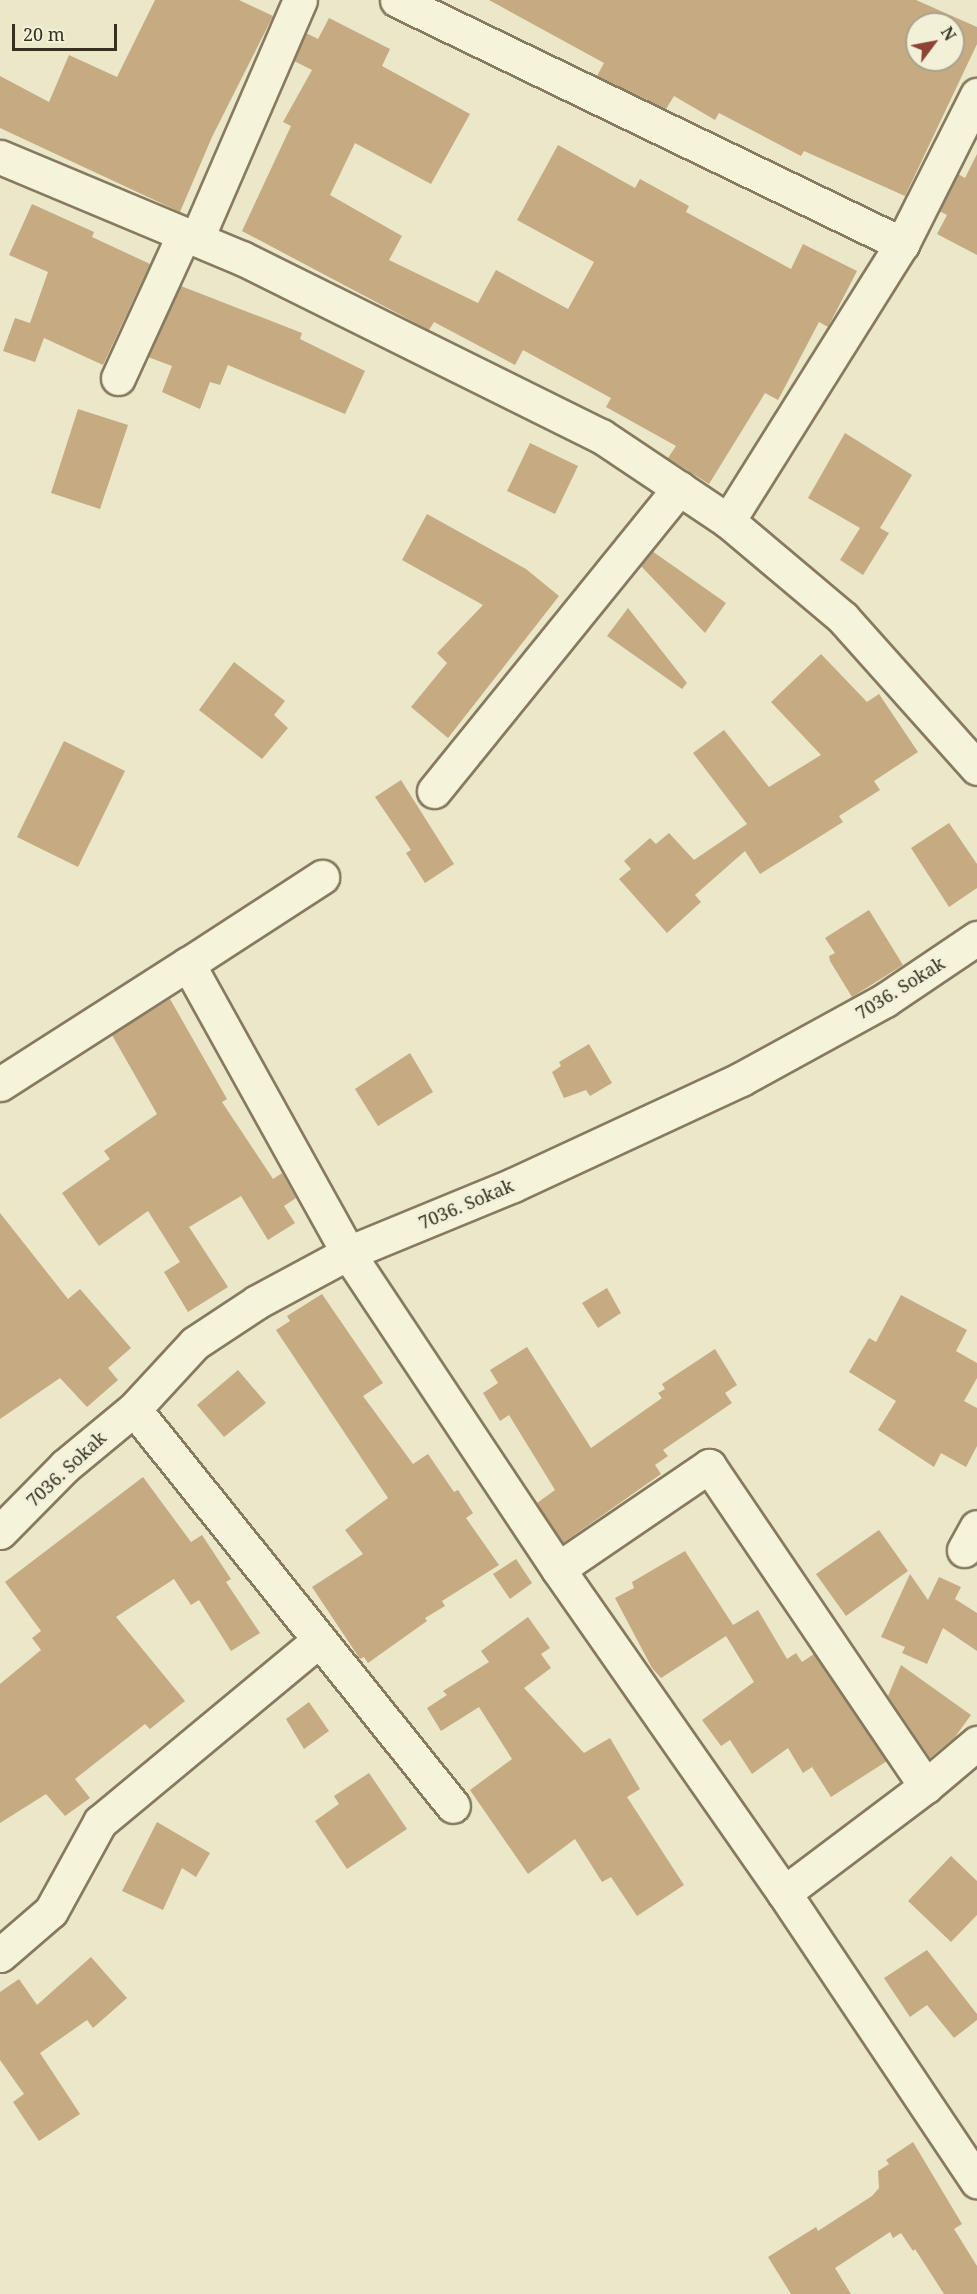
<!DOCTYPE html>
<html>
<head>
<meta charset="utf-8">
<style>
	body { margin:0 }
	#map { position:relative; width:977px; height:2294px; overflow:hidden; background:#ebe7c9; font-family:"Noto Serif",serif }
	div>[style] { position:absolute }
	.building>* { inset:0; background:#c6aa82 }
	.roads { filter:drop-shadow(2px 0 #867a5f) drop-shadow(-2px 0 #867a5f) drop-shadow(0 2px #867a5f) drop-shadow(0 -2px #867a5f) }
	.minor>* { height:33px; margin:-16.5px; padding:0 16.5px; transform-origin:16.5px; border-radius:16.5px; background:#f6f3db }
	.tertiary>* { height:33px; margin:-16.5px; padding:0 16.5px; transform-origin:16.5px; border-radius:16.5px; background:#f6f3db }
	span { translate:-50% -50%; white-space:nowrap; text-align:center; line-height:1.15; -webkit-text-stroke:6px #f3f0d8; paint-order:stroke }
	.street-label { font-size:18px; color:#373021 }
	.north { position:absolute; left:905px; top:12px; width:60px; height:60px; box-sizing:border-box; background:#f3f0d8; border:2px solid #a8a38f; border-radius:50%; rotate:58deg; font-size:16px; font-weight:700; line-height:24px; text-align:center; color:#373021 }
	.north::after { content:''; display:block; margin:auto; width:21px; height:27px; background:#8f4334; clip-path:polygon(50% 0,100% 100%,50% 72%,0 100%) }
	.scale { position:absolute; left:12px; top:24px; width:105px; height:27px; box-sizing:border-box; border:3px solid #373021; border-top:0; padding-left:8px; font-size:18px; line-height:21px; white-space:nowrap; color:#373021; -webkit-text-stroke:4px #f3f0d8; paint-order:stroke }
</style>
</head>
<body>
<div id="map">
	<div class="building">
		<div style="clip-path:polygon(155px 0,239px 0,273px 16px,212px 137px,180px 212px,0 128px,0 76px,49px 102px,69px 55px,117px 77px)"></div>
		<div style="clip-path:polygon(evenodd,489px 0,916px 0,977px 27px,977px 44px,905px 196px,804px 151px,801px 156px,719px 113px,715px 120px,674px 96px,666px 109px,597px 76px,604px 63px,489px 0,917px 24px,953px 24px,953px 60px,917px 60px,917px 24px)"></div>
		<div style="clip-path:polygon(329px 18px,390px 49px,382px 66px,470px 114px,431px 184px,355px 143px,330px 195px,402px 236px,389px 260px,478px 303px,496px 270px,568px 309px,594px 262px,517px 220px,558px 145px,635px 188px,640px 179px,689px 206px,686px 212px,791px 269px,803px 244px,857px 271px,828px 327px,819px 322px,778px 400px,765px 393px,709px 484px,668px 458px,676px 446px,606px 407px,611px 398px,523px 350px,515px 365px,434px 322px,429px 330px,242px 231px,291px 126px,283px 122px,312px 70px,294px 61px,306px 33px,318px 39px)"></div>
		<div style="clip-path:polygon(977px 154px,977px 255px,937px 234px,947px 215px,939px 211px,958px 174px,965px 178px)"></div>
		<div style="clip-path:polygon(32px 204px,94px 232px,92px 237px,150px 264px,103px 365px,44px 338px,35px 362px,3px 351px,15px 318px,30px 323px,48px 272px,9px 255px)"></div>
		<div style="clip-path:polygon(181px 286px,302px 333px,300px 339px,365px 371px,345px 414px,228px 365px,220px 385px,210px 382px,200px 409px,162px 392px,172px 366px,148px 357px)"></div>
		<div style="clip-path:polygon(78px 409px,128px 425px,100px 509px,51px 493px)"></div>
		<div style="clip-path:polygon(845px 433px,912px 475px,880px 528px,889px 533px,863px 575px,840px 560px,860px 528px,808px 498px)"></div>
		<div style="clip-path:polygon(530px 443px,578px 466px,555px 514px,507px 491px)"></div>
		<div style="clip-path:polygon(427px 514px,526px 569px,559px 596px,448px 738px,411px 707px,447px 663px,437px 653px,483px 605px,402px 560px)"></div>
		<div style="clip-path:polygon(652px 551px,726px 603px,705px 633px,640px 565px)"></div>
		<div style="clip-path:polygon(628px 608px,687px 683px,682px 689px,607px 636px)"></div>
		<div style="clip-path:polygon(821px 654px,867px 702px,879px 694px,918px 752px,874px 781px,880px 790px,839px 816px,843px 822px,760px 874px,745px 851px,695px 895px,701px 902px,667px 933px,619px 879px,631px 869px,624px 861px,650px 838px,656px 844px,669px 833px,694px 860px,747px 824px,693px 753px,724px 730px,769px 787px,821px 755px,771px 702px)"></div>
		<div style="clip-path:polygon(234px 662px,285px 701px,274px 715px,288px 728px,262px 759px,199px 710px)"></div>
		<div style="clip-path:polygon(64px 741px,125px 771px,78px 867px,17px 837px)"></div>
		<div style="clip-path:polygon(401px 780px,454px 864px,425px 883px,406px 853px,411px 850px,375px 797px)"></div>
		<div style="clip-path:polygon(949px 823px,977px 864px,977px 888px,949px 907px,911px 848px)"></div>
		<div style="clip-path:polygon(869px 910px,903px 965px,852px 997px,830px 961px,829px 956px,835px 953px,825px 938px)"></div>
		<div style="clip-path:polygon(170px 999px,227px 1099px,222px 1102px,273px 1179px,282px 1173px,296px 1198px,284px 1206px,295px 1223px,268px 1240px,241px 1196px,189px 1227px,228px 1287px,188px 1312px,164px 1272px,180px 1262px,148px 1211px,99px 1246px,62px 1193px,110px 1159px,104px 1151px,157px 1114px,112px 1035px)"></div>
		<div style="clip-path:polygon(589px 1044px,612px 1083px,590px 1096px,586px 1090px,564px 1098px,552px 1072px,561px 1066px,559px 1062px)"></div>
		<div style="clip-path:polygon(410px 1053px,433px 1092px,378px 1126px,355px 1089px)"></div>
		<div style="clip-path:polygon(0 1213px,68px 1299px,80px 1289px,131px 1348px,108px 1368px,118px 1380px,87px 1407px,60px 1378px,0 1419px)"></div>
		<div style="clip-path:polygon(607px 1288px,621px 1313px,598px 1328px,582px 1303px)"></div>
		<div style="clip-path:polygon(322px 1294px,383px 1383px,363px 1396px,413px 1464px,428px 1454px,454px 1492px,458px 1490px,473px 1513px,466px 1518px,499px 1565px,442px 1601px,445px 1606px,425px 1618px,427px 1621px,368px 1663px,364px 1657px,360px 1659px,312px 1587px,363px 1554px,345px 1530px,388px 1498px,276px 1330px,290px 1321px,287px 1316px)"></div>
		<div style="clip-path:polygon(901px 1295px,967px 1330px,956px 1351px,977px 1363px,977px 1378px,964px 1401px,977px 1408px,977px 1446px,966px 1467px,941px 1453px,934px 1467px,878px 1430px,896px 1401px,849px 1372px,869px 1338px,876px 1342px)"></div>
		<div style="clip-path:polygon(527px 1347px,591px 1448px,662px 1398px,658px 1393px,665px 1389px,662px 1384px,715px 1349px,737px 1385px,725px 1393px,732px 1403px,663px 1450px,668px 1456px,655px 1465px,661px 1474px,563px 1543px,537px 1503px,555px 1490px,509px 1415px,500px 1421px,483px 1393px,498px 1383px,490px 1370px)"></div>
		<div style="clip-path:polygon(238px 1370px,266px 1403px,224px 1437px,197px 1405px)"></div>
		<div style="clip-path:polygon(143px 1477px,191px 1542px,202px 1535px,231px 1579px,226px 1582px,260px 1633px,231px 1651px,199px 1600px,191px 1605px,174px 1579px,116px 1617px,185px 1701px,150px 1729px,145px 1724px,75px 1779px,90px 1798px,65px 1816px,46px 1794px,0 1823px,0 1684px,41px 1650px,32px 1638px,41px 1631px,5px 1582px)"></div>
		<div style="clip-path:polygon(879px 1530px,908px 1571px,846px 1616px,816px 1574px)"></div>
		<div style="clip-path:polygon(685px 1551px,733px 1625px,758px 1610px,787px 1659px,796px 1653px,802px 1662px,814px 1654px,887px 1761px,831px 1797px,812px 1767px,803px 1773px,788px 1748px,752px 1774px,730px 1740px,721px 1746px,702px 1720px,754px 1682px,726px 1636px,661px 1678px,652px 1668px,615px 1598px,634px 1588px,632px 1582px)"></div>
		<div style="clip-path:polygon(516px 1559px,532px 1583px,510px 1599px,493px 1574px)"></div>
		<div style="clip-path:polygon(910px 1574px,928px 1600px,939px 1577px,961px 1587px,955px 1599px,977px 1613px,977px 1651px,943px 1628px,927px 1664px,902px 1653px,905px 1647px,881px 1637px)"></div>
		<div style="clip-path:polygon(528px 1617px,550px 1648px,541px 1654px,551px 1668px,524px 1688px,584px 1753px,610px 1738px,640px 1789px,627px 1797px,684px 1885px,637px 1916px,611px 1877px,602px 1882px,575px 1839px,528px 1874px,470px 1790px,512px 1759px,479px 1707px,441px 1731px,427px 1708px,447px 1695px,443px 1691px,489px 1662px,481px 1651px)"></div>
		<div style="clip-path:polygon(901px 1665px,971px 1715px,955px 1737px,930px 1758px,888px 1696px)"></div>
		<div style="clip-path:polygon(309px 1702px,329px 1731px,304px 1749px,286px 1719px)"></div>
		<div style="clip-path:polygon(369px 1773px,407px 1829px,347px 1869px,315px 1821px,339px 1804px,334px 1796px)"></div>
		<div style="clip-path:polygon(157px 1822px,210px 1853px,196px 1877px,182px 1868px,163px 1910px,122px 1891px)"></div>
		<div style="clip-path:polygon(951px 1856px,977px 1881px,977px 1915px,951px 1942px,908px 1901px)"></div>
		<div style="clip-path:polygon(927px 1950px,977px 2014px,977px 2020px,954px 2038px,927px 2005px,910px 2017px,884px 1978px)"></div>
		<div style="clip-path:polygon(91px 1957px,127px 1998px,93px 2028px,87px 2020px,40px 2053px,80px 2114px,39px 2141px,13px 2102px,24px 2094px,0 2060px,0 1992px,19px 1979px,37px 2005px)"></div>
		<div style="clip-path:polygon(913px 2142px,962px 2224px,954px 2229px,977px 2266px,977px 2294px,944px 2294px,915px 2249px,913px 2251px,901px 2233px,893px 2238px,890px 2232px,835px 2268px,851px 2294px,791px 2294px,768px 2257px,816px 2227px,818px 2231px,872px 2196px,879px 2188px,878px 2171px,889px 2164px,886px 2160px)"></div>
	</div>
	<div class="roads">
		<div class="minor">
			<div style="left:397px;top:0;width:561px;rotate:25.79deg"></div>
			<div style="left:197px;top:238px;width:259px;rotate:-66.6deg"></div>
			<div style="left:118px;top:378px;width:158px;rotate:-65.4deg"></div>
			<div style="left:728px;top:521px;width:327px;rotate:-57.9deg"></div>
			<div style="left:902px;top:244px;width:167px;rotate:-63.3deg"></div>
			<div style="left:434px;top:791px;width:390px;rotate:-51deg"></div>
			<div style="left:188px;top:964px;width:160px;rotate:-33deg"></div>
			<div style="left:0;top:1084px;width:223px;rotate:-32.6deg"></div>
			<div style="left:188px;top:964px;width:330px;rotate:61deg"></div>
			<div style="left:348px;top:1253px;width:379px;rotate:56.4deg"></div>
			<div style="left:558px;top:1569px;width:395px;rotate:55.1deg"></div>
			<div style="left:784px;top:1893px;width:347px;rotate:56.2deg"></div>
			<div style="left:134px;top:1409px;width:509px;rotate:51.22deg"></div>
			<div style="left:964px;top:1550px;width:26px;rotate:-61deg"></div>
			<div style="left:558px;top:1569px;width:183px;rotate:-34.3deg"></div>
			<div style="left:709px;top:1466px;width:387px;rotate:55.9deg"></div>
			<div style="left:784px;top:1893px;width:178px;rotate:-37deg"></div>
			<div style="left:926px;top:1786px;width:67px;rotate:-40.1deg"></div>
			<div style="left:0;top:1955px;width:67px;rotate:-40.8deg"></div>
			<div style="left:51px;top:1911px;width:102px;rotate:-61.2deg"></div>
			<div style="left:100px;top:1822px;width:285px;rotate:-39.7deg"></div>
		</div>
		<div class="tertiary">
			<div style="left:0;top:157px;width:262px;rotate:22.7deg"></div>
			<div style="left:242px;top:258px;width:401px;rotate:26.4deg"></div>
			<div style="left:601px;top:436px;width:153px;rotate:33.8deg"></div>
			<div style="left:728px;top:521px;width:150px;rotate:40.1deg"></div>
			<div style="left:843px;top:618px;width:201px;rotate:48.2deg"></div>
			<div style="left:0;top:1532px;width:93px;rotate:-45.4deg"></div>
			<div style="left:65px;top:1466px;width:89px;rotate:-39.6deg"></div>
			<div style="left:134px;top:1409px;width:90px;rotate:-47.3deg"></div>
			<div style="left:195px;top:1343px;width:74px;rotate:-33.5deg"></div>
			<div style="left:257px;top:1302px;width:103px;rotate:-28.3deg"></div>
			<div style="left:348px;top:1253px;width:178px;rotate:-22.4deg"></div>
			<div style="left:513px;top:1185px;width:251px;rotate:-24.9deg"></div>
			<div style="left:741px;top:1079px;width:164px;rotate:-28.7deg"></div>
			<div style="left:885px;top:1000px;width:111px;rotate:-34deg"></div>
		</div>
	</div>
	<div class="street-label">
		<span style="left:900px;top:988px;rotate:-32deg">7036. Sokak</span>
		<span style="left:466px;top:1204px;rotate:-23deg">7036. Sokak</span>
		<span style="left:66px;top:1469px;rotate:-43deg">7036. Sokak</span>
	</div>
	<div class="north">N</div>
	<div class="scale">20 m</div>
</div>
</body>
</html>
